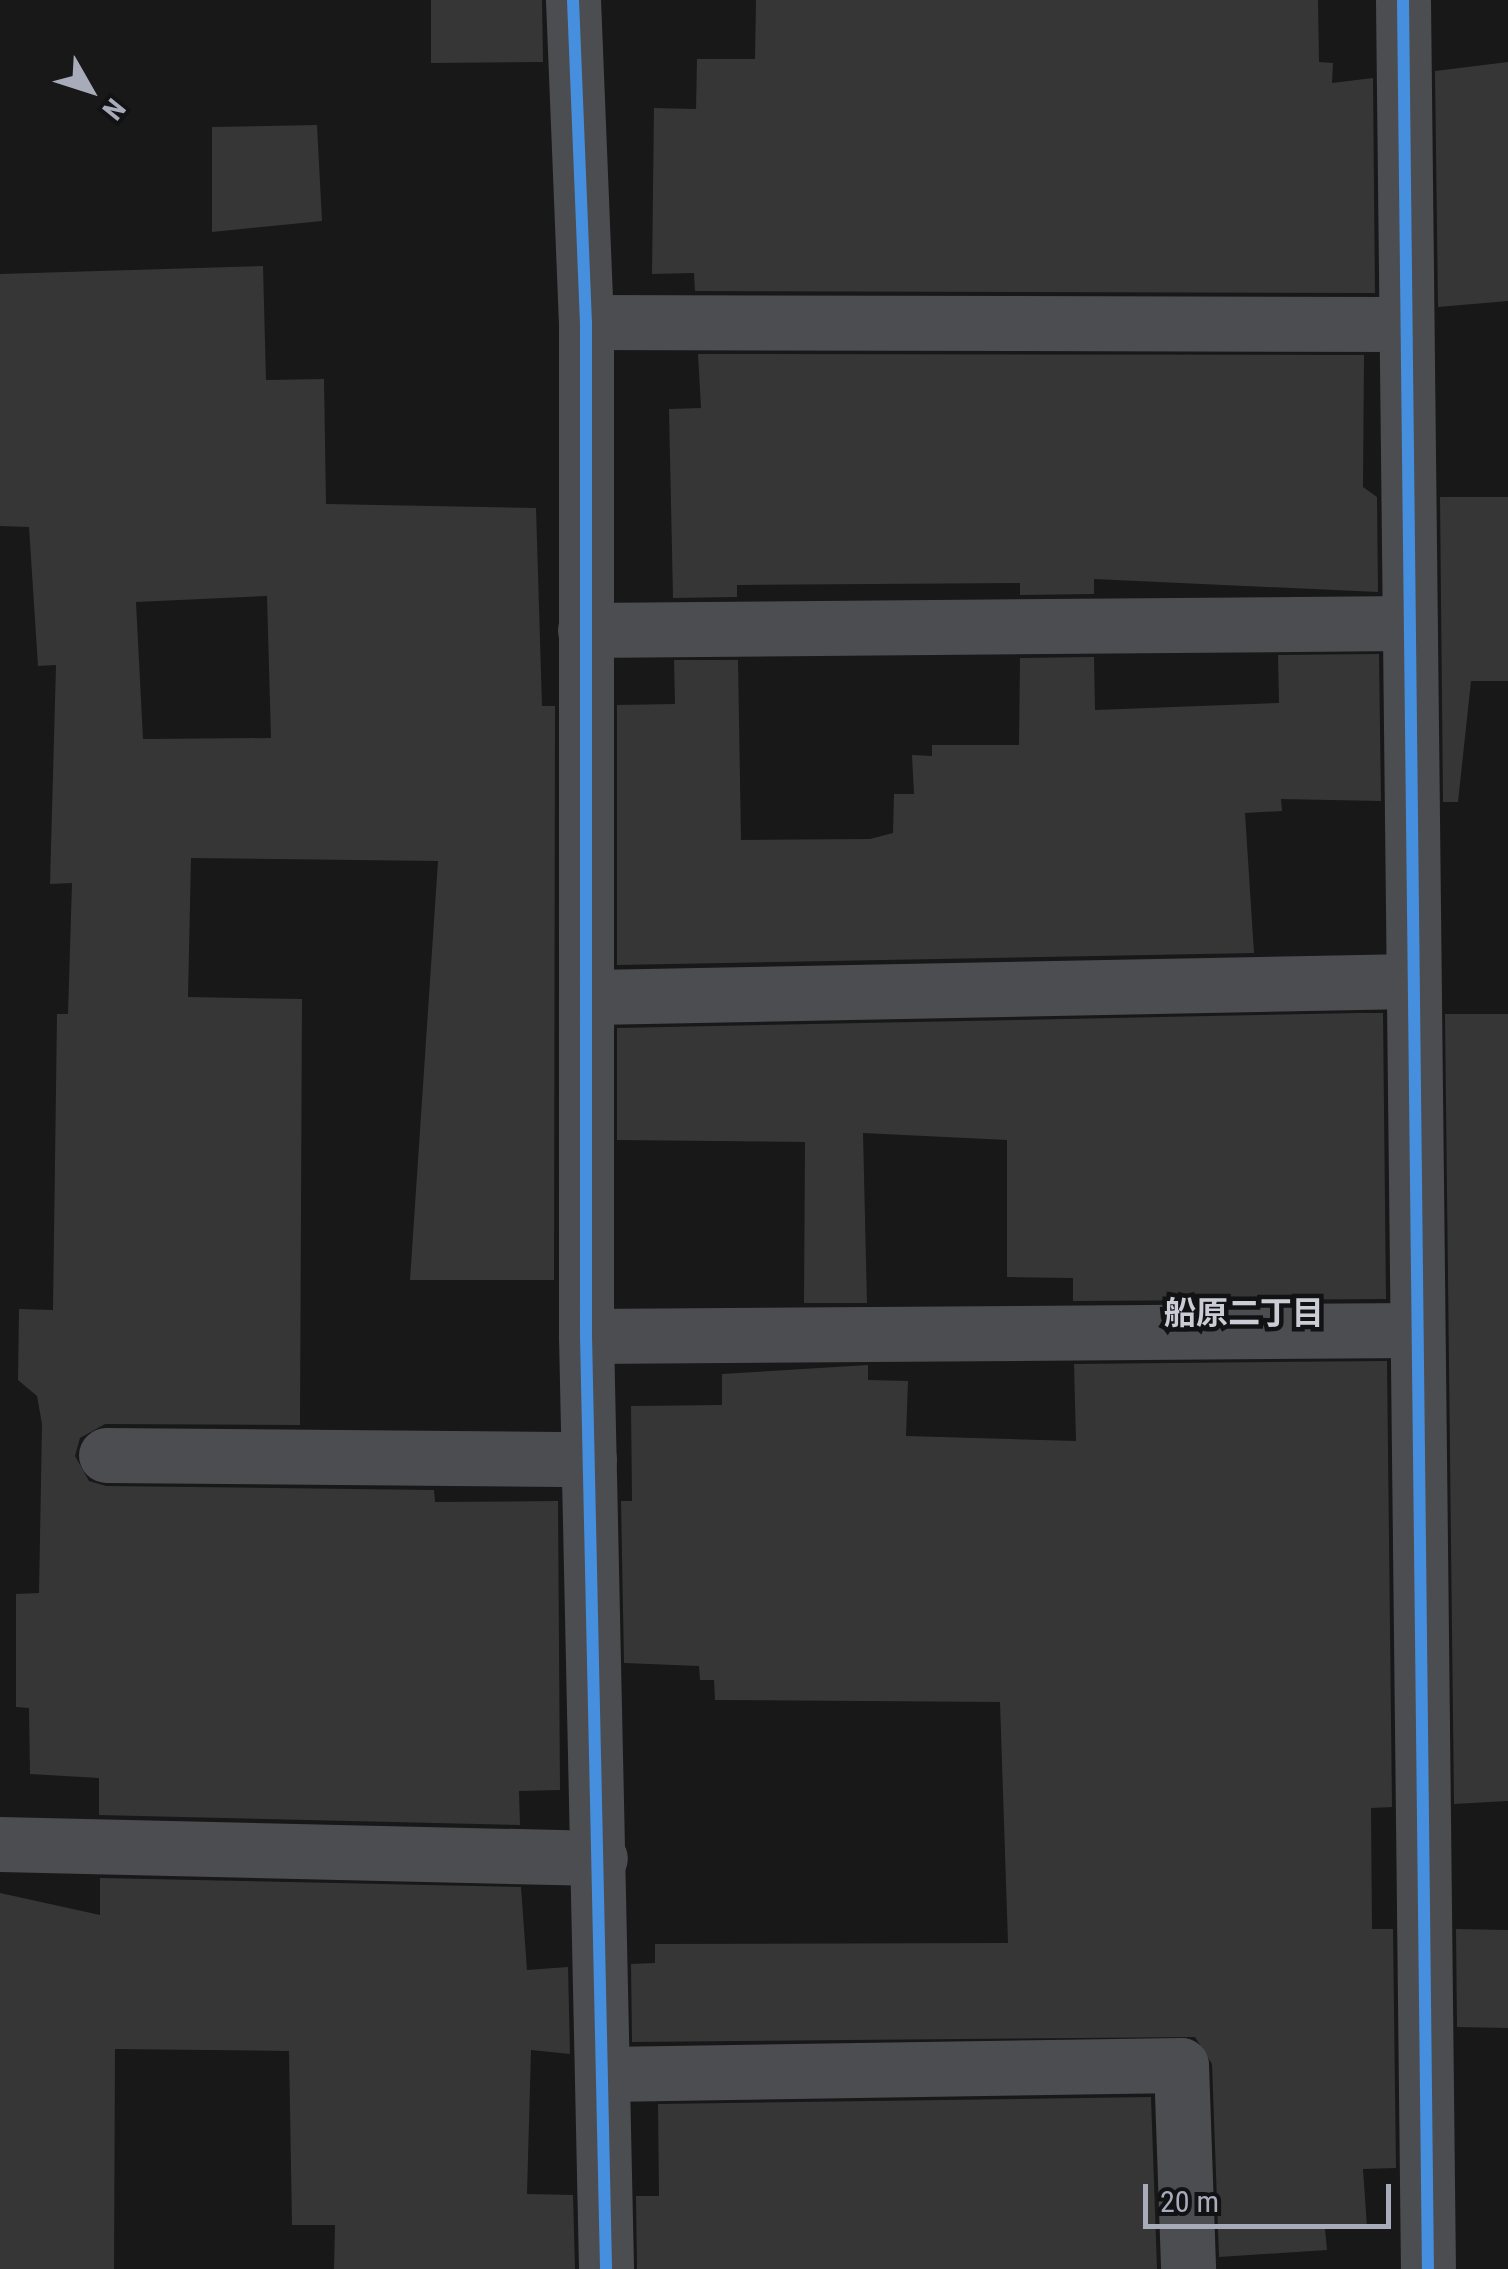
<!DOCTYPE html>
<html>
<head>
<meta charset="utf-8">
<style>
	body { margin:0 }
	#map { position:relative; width:1508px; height:2269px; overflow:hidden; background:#181818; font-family:"Roboto Condensed","Noto Sans JP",sans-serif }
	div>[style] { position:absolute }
	.building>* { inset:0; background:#363637 }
	.minor>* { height:55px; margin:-27.5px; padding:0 27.5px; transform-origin:27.5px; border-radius:27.5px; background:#4c4d51 }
	.cycleway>* { height:12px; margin:-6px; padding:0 6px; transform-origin:6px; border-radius:6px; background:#468fdf }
	span { translate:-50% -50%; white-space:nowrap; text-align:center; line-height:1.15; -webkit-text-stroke:9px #121214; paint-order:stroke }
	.neighbourhood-label { font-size:32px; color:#caccd6; font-weight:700 }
	.north { position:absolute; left:40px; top:40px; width:100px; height:100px; -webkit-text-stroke:8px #121214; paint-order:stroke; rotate:129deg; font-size:28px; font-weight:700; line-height:40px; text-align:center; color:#a8acba }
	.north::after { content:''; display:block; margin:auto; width:35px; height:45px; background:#a8acba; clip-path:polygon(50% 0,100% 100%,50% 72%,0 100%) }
	.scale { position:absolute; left:1143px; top:2184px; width:248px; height:45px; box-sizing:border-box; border:5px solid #a8acba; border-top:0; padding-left:12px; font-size:30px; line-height:35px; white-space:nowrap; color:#a8acba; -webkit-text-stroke:8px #121214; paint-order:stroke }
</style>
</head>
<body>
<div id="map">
	<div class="building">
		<div style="clip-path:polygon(431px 0,542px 0,543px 62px,431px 63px)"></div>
		<div style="clip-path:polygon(756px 0,1318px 0,1319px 62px,1333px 63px,1332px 83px,1373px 78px,1375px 293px,695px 291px,694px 273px,652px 274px,654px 108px,696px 109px,697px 59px,755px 59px)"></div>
		<div style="clip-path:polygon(1508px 62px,1508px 301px,1438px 307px,1435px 71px)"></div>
		<div style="clip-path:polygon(317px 125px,322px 221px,212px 232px,212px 127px)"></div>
		<div style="clip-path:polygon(evenodd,263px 266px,266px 380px,324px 379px,326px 504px,536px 508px,542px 706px,555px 706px,554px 1280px,410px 1280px,438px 861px,191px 858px,188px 997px,302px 999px,300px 1425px,105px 1424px,80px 1438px,75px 1456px,89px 1481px,106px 1486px,434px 1490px,435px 1502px,558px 1501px,560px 1790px,519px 1791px,520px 1825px,99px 1815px,99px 1778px,30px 1774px,29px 1708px,16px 1707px,16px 1594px,39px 1593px,42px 1424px,37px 1396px,18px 1380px,19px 1309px,53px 1310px,57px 1014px,68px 1014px,72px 883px,50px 884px,56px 665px,38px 666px,29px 527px,0 526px,0 274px,263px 266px,267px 596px,271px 738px,143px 739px,136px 602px,267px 596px)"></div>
		<div style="clip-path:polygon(698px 354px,1364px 355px,1363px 487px,1377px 497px,1378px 592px,1094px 579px,1094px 594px,1020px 595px,1020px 583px,737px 585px,737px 597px,673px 598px,669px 409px,701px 408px)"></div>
		<div style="clip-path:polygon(1440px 497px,1508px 497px,1508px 681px,1471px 681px,1458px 802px,1443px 802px)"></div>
		<div style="clip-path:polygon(1379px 654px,1381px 801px,1281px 799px,1282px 811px,1245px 813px,1254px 953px,617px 965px,617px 705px,675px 704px,674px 660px,738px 660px,741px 840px,870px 839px,893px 833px,894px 794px,914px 794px,912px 755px,932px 756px,932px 745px,1019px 745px,1020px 658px,1094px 657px,1095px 710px,1279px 703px,1278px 655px)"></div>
		<div style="clip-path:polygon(1359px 1013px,1383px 1013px,1386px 1299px,1073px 1301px,1073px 1278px,1007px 1277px,1007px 1140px,863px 1133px,867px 1303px,804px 1303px,805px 1142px,617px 1140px,617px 1028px)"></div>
		<div style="clip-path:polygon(1445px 1014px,1508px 1014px,1508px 1801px,1454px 1804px)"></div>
		<div style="clip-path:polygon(1387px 1361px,1392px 1807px,1371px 1808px,1372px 1929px,1393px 1929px,1396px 2168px,1363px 2169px,1367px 2227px,1325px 2229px,1327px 2250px,1219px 2257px,1212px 2064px,1195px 2037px,632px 2042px,631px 1964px,655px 1963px,655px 1944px,1008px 1943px,1000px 1702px,715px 1700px,714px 1680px,700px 1680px,699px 1666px,624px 1663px,621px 1501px,632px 1501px,631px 1406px,722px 1405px,722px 1374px,868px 1365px,868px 1380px,908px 1381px,906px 1436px,1076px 1441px,1074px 1364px)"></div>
		<div style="clip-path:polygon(100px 1878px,521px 1887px,527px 1970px,568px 1967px,570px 2054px,531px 2050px,527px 2194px,573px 2195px,575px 2269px,334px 2269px,335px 2225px,292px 2225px,289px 2051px,115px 2049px,114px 2269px,0 2269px,0 1893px,100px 1915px)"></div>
		<div style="clip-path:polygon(1456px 1929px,1508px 1930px,1508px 2028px,1457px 2027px)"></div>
		<div style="clip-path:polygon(1151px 2097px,1157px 2269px,637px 2269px,636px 2196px,659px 2196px,658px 2104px)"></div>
	</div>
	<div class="minor">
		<div style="left:573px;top:0;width:322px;rotate:87.7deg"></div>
		<div style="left:586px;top:322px;width:1014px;rotate:90deg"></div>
		<div style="left:586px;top:1336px;width:933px;rotate:88.77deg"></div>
		<div style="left:1403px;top:0;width:2269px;rotate:89.37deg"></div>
		<div style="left:586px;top:322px;width:816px;rotate:0.14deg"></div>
		<div style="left:585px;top:630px;width:821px;rotate:-0.49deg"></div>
		<div style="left:593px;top:997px;width:818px;rotate:-1.12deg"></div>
		<div style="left:586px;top:1336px;width:829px;rotate:-0.41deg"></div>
		<div style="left:106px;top:1455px;width:483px;rotate:0.5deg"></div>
		<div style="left:0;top:1844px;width:600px;rotate:1.34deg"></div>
		<div style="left:606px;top:2074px;width:575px;rotate:-0.9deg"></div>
		<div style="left:1181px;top:2065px;width:204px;rotate:88deg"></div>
	</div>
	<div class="cycleway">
		<div style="left:573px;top:0;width:322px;rotate:87.7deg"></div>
		<div style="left:586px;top:322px;width:1014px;rotate:90deg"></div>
		<div style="left:586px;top:1336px;width:933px;rotate:88.77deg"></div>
		<div style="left:1403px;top:0;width:2269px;rotate:89.37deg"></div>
	</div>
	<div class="neighbourhood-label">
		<span style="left:1244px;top:1313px">船原二丁目</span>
	</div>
	<div class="north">N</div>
	<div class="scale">20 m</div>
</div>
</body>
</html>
